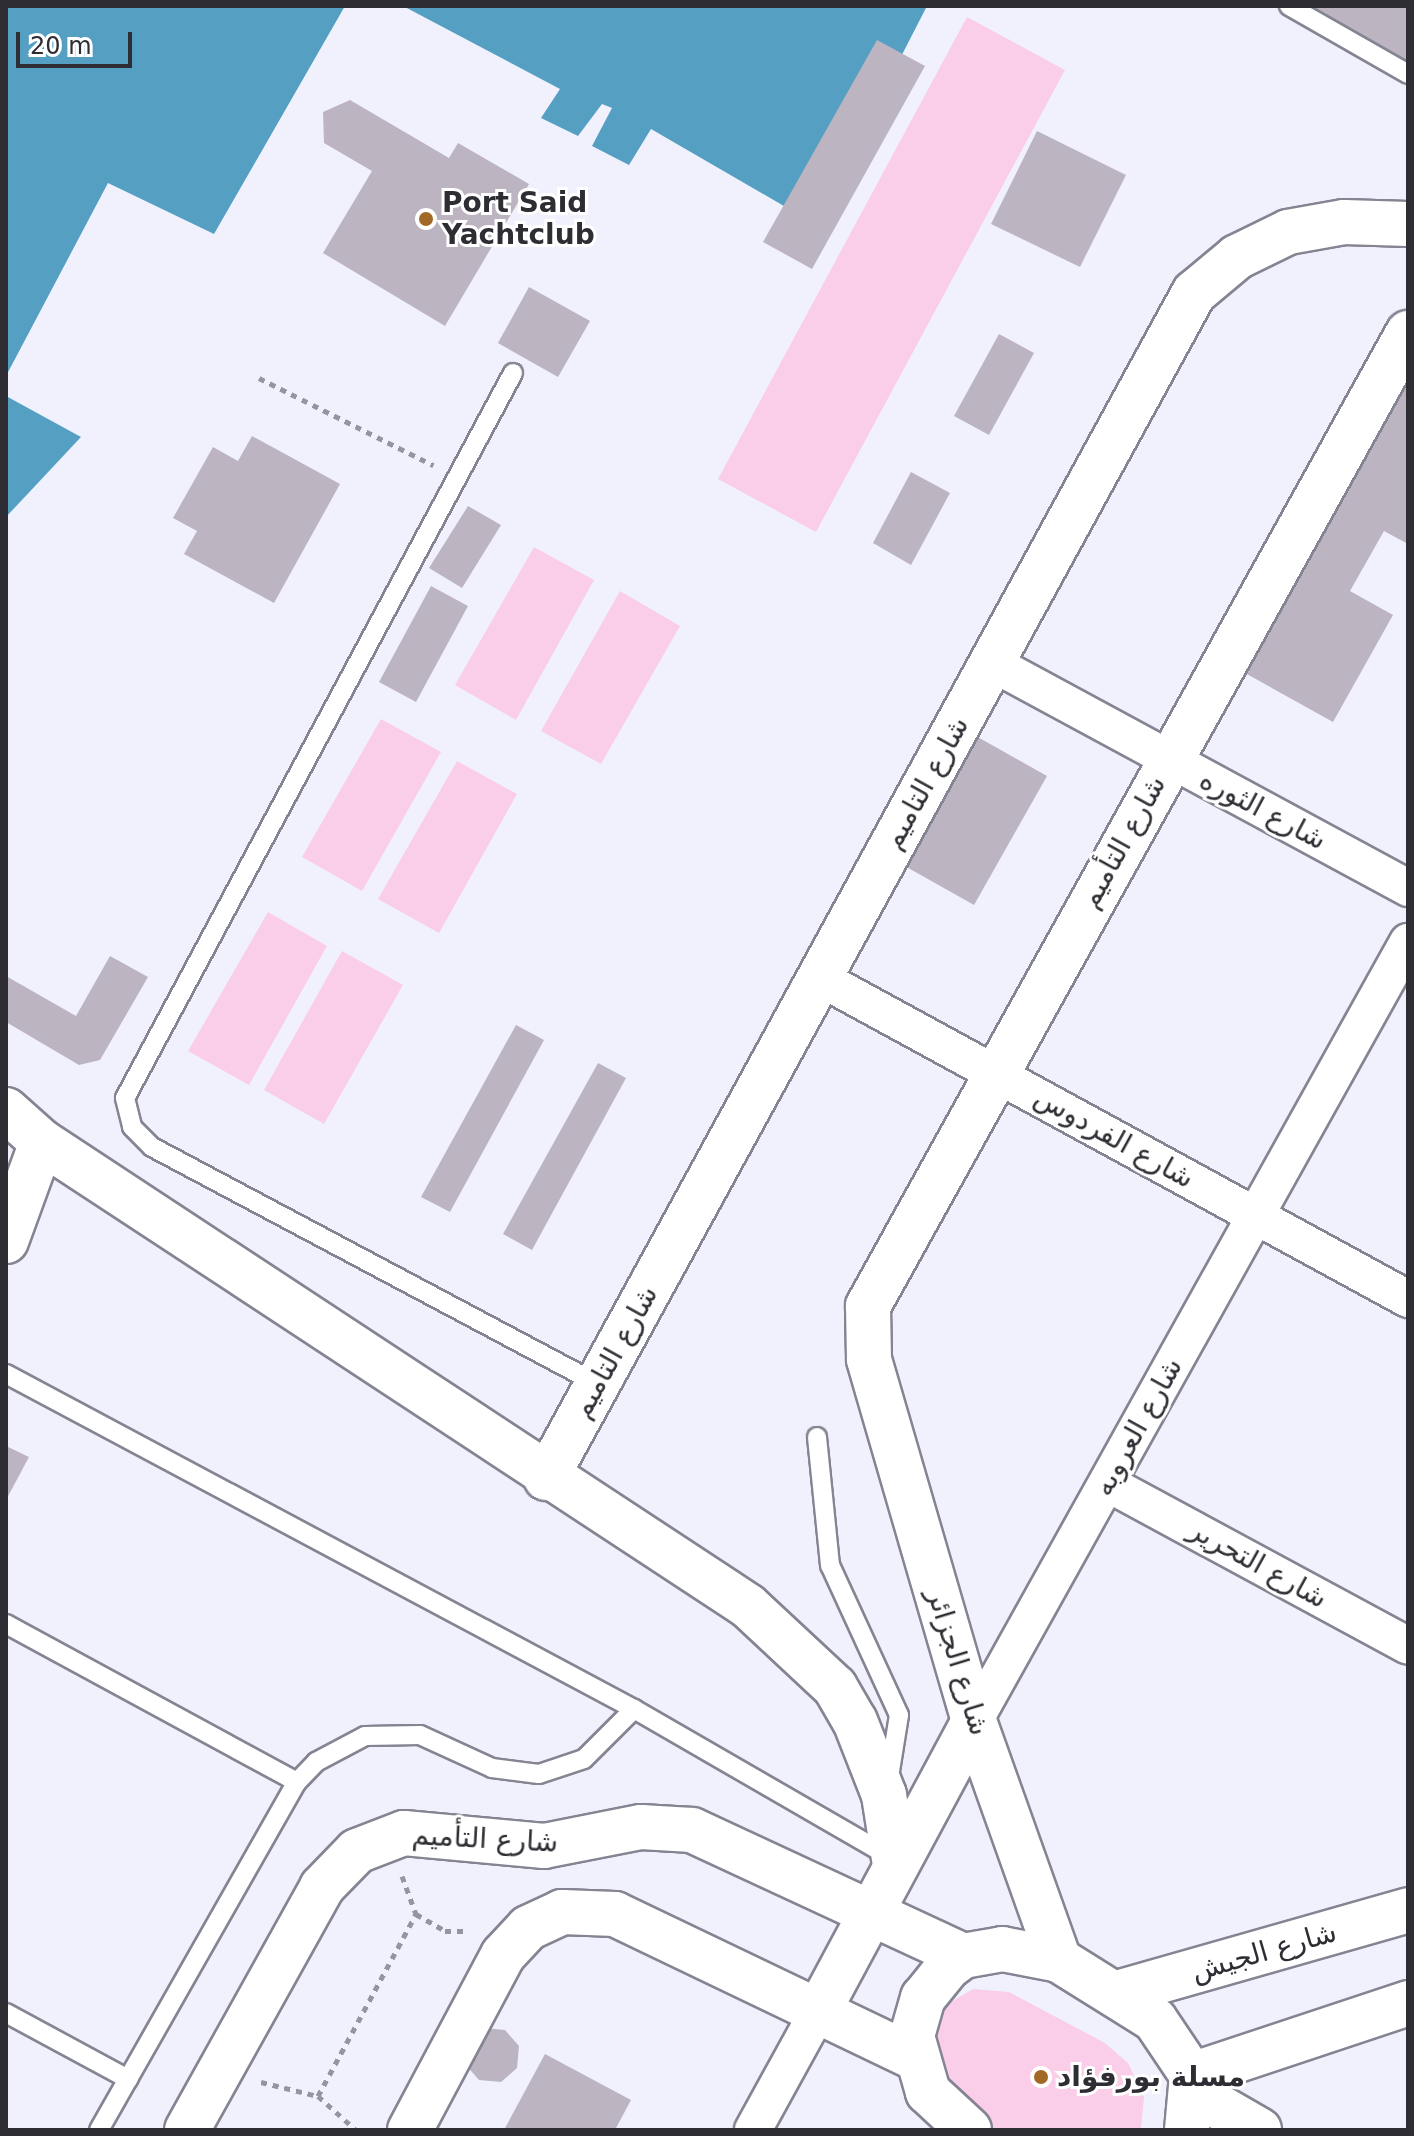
<!DOCTYPE html>
<html>
<head>
<meta charset="utf-8">
<style>
	body { margin:0 }
	#map { position:relative; width:1414px; height:2136px; overflow:hidden; background:#f1f1fe; font-family:"DejaVu Sans","Noto Sans Arabic",sans-serif }
	div>[style] { position:absolute }
	.green>* { inset:0; background:#facee8 }
	.water>* { inset:0; background:#55a0c2 }
	.building>* { inset:0; background:#bdb4c2 }
	.path>* { height:5px; margin-top:-2.5px; transform-origin:0; background:repeating-linear-gradient(90deg,#95959f 0 6px,transparent 0 12px) }
	.roads { filter:drop-shadow(2px 0 #848492) drop-shadow(-2px 0 #848492) drop-shadow(0 2px #848492) drop-shadow(0 -2px #848492) }
	.service>* { height:18px; margin:-9px; padding:0 9px; transform-origin:9px; border-radius:9px; background:#fff }
	.minor>* { height:36px; margin:-18px; padding:0 18px; transform-origin:18px; border-radius:18px; background:#fff }
	.tertiary>* { height:44px; margin:-22px; padding:0 22px; transform-origin:22px; border-radius:22px; background:#fff }
	.secondary>* { height:44px; margin:-22px; padding:0 22px; transform-origin:22px; border-radius:22px; background:#fff }
	.dots>* { width:22px; height:22px; translate:-50% -50%; box-sizing:border-box; border:4px solid #fff; border-radius:50% }
	span { translate:-50% -50%; white-space:nowrap; text-align:center; line-height:1.15; -webkit-text-stroke:6px #fff; paint-order:stroke }
	.poi-label { font-size:28px; color:#2d2d33; font-weight:700 }
	.left { translate:0 -50%; text-align:left }
	.street-label { font-size:28px; color:#2d2d33 }
	.frame { position:absolute; inset:0; border:8px solid #2d2d33; pointer-events:none }
	.scale { position:absolute; left:16px; top:32px; width:116px; height:36px; box-sizing:border-box; border:4px solid #2d2d33; border-top:0; padding-left:10px; font-size:24px; line-height:28px; white-space:nowrap; color:#2d2d33; -webkit-text-stroke:6px #fff; paint-order:stroke }
</style>
</head>
<body>
<div id="map">
	<div class="green">
		<div style="clip-path:polygon(967px 17px,1065px 70px,816px 532px,718px 479px)"></div>
		<div style="clip-path:polygon(534px 547px,594px 580px,516px 720px,455px 685px)"></div>
		<div style="clip-path:polygon(620px 591px,680px 626px,601px 764px,541px 731px)"></div>
		<div style="clip-path:polygon(381px 719px,441px 752px,362px 891px,302px 857px)"></div>
		<div style="clip-path:polygon(457px 761px,517px 794px,439px 933px,378px 899px)"></div>
		<div style="clip-path:polygon(268px 912px,327px 946px,249px 1085px,188px 1051px)"></div>
		<div style="clip-path:polygon(342px 951px,403px 985px,324px 1124px,264px 1090px)"></div>
		<div style="clip-path:polygon(973px 1989px,1009px 1992px,1105px 2043px,1128px 2063px,1144px 2097px,1141px 2129px,992px 2130px,950px 2103px,925px 2017px)"></div>
	</div>
	<div class="water">
		<div style="clip-path:polygon(6px 6px,345px 6px,214px 234px,108px 183px,6px 376px)"></div>
		<div style="clip-path:polygon(403px 6px,927px 6px,815px 224px,651px 129px,629px 165px,592px 146px,612px 108px,602px 104px,578px 136px,541px 118px,560px 89px)"></div>
		<div style="clip-path:polygon(6px 396px,81px 437px,6px 517px)"></div>
	</div>
	<div class="building">
		<div style="clip-path:polygon(1314px 6px,1408px 6px,1408px 65px,1311px 12px)"></div>
		<div style="clip-path:polygon(877px 40px,925px 66px,812px 269px,763px 242px)"></div>
		<div style="clip-path:polygon(350px 100px,449px 158px,458px 143px,529px 184px,445px 326px,323px 253px,372px 171px,324px 143px,323px 112px)"></div>
		<div style="clip-path:polygon(1037px 131px,1126px 175px,1080px 267px,991px 224px)"></div>
		<div style="clip-path:polygon(529px 287px,590px 321px,558px 377px,498px 343px)"></div>
		<div style="clip-path:polygon(999px 334px,1034px 353px,989px 435px,954px 416px)"></div>
		<div style="clip-path:polygon(1408px 360px,1408px 544px,1384px 531px,1350px 591px,1393px 615px,1333px 722px,1236px 668px)"></div>
		<div style="clip-path:polygon(252px 436px,340px 484px,274px 603px,184px 554px,197px 531px,173px 518px,213px 447px,238px 461px)"></div>
		<div style="clip-path:polygon(911px 472px,950px 493px,911px 565px,873px 543px)"></div>
		<div style="clip-path:polygon(468px 506px,501px 525px,462px 588px,429px 568px)"></div>
		<div style="clip-path:polygon(431px 586px,468px 606px,416px 702px,379px 682px)"></div>
		<div style="clip-path:polygon(960px 727px,1047px 776px,974px 905px,887px 856px)"></div>
		<div style="clip-path:polygon(110px 956px,148px 977px,100px 1060px,79px 1065px,6px 1022px,6px 976px,76px 1016px)"></div>
		<div style="clip-path:polygon(516px 1025px,544px 1040px,450px 1212px,421px 1197px)"></div>
		<div style="clip-path:polygon(598px 1063px,626px 1078px,532px 1250px,503px 1234px)"></div>
		<div style="clip-path:polygon(6px 1446px,29px 1457px,6px 1500px)"></div>
		<div style="clip-path:polygon(484px 2028px,505px 2030px,519px 2046px,517px 2068px,501px 2082px,479px 2080px,465px 2064px)"></div>
		<div style="clip-path:polygon(545px 2054px,631px 2100px,615px 2130px,504px 2130px)"></div>
	</div>
	<div class="path">
		<div style="left:259px;top:378px;width:195px;rotate:26.6deg"></div>
		<div style="left:402px;top:1876px;width:40px;rotate:69.8deg"></div>
		<div style="left:416px;top:1914px;width:34px;rotate:30deg"></div>
		<div style="left:445px;top:1931px;width:22px"></div>
		<div style="left:261px;top:2082px;width:59px;rotate:13.8deg"></div>
		<div style="left:318px;top:2096px;width:51px;rotate:41.8deg"></div>
		<div style="left:318px;top:2096px;width:207px;rotate:-61.7deg"></div>
	</div>
	<div class="roads">
		<div class="service">
			<div style="left:1289px;top:6px;width:137px;rotate:29.7deg"></div>
			<div style="left:513px;top:373px;width:822px;rotate:118.15deg"></div>
			<div style="left:125px;top:1098px;width:30px;rotate:76deg"></div>
			<div style="left:132px;top:1127px;width:28px;rotate:45deg"></div>
			<div style="left:152px;top:1147px;width:505px;rotate:27.99deg"></div>
			<div style="left:6px;top:1374px;width:712px;rotate:28.08deg"></div>
			<div style="left:817px;top:1437px;width:129px;rotate:84.2deg"></div>
			<div style="left:830px;top:1565px;width:165px;rotate:65.3deg"></div>
			<div style="left:899px;top:1715px;width:70px;rotate:99.1deg"></div>
			<div style="left:6px;top:1624px;width:331px;rotate:28.5deg"></div>
			<div style="left:6px;top:2013px;width:139px;rotate:28.4deg"></div>
			<div style="left:99px;top:2130px;width:400px;rotate:-60.4deg"></div>
			<div style="left:297px;top:1782px;width:28px;rotate:-46deg"></div>
			<div style="left:316px;top:1762px;width:55px;rotate:-28deg"></div>
			<div style="left:365px;top:1736px;width:55px;rotate:-1deg"></div>
			<div style="left:420px;top:1735px;width:79px;rotate:24.6deg"></div>
			<div style="left:492px;top:1768px;width:47px;rotate:7.3deg"></div>
			<div style="left:539px;top:1774px;width:47px;rotate:-18.4deg"></div>
			<div style="left:584px;top:1759px;width:71px;rotate:-45deg"></div>
			<div style="left:634px;top:1709px;width:296px;rotate:30deg"></div>
		</div>
		<div class="minor">
			<div style="left:992px;top:663px;width:473px;rotate:28.4deg"></div>
			<div style="left:820px;top:978px;width:670px;rotate:28.63deg"></div>
			<div style="left:1107px;top:1483px;width:342px;rotate:28.4deg"></div>
			<div style="left:974px;top:1721px;width:892px;rotate:-60.88deg"></div>
			<div style="left:753px;top:2130px;width:135px;rotate:-61.2deg"></div>
		</div>
		<div class="tertiary">
			<div style="left:6px;top:1110px;width:48px;rotate:41.6deg"></div>
			<div style="left:42px;top:1142px;width:845px;rotate:33.31deg"></div>
			<div style="left:748px;top:1606px;width:119px;rotate:43deg"></div>
			<div style="left:835px;top:1687px;width:39px;rotate:60deg"></div>
			<div style="left:855px;top:1721px;width:79px;rotate:68.6deg"></div>
			<div style="left:884px;top:1795px;width:65px;rotate:81.1deg"></div>
			<div style="left:6px;top:1241px;width:105px;rotate:-70deg"></div>
			<div style="left:546px;top:1478px;width:1351px;rotate:-61.33deg"></div>
			<div style="left:1194px;top:293px;width:56px;rotate:-39.9deg"></div>
			<div style="left:1237px;top:257px;width:57px;rotate:-26.1deg"></div>
			<div style="left:1288px;top:232px;width:57px;rotate:-10.1deg"></div>
			<div style="left:1344px;top:222px;width:64px;rotate:1.8deg"></div>
			<div style="left:1059px;top:1960px;width:254px;rotate:-109.6deg"></div>
			<div style="left:974px;top:1721px;width:377px;rotate:-106.2deg"></div>
			<div style="left:869px;top:1359px;width:53px;rotate:-91.1deg"></div>
			<div style="left:868px;top:1306px;width:1113px;rotate:-60.97deg"></div>
			<div style="left:1121px;top:1992px;width:298px;rotate:-15.9deg"></div>
			<div style="left:818px;top:2012px;width:330px;rotate:-61.8deg"></div>
			<div style="left:1192px;top:2075px;width:228px;rotate:-18.4deg"></div>
			<div style="left:1195px;top:2093px;width:74px;rotate:30deg"></div>
		</div>
		<div class="secondary">
			<div style="left:187px;top:2130px;width:278px;rotate:-60.9deg"></div>
			<div style="left:322px;top:1887px;width:50px;rotate:-45.8deg"></div>
			<div style="left:357px;top:1851px;width:50px;rotate:-21deg"></div>
			<div style="left:404px;top:1833px;width:141px;rotate:5.3deg"></div>
			<div style="left:544px;top:1846px;width:99px;rotate:-11.1deg"></div>
			<div style="left:641px;top:1827px;width:51px;rotate:3.4deg"></div>
			<div style="left:692px;top:1830px;width:299px;rotate:24.9deg"></div>
			<div style="left:410px;top:2130px;width:198px;rotate:-62deg"></div>
			<div style="left:503px;top:1955px;width:37px;rotate:-47deg"></div>
			<div style="left:528px;top:1928px;width:38px;rotate:-25deg"></div>
			<div style="left:562px;top:1912px;width:53px;rotate:2.2deg"></div>
			<div style="left:615px;top:1914px;width:329px;rotate:25.6deg"></div>
			<div style="left:969px;top:2130px;width:56px;rotate:-137.2deg"></div>
			<div style="left:928px;top:2092px;width:58px;rotate:-105.9deg"></div>
			<div style="left:912px;top:2036px;width:40px;rotate:-74deg"></div>
			<div style="left:923px;top:1998px;width:38px;rotate:-51deg"></div>
			<div style="left:947px;top:1968px;width:20px;rotate:-37deg"></div>
			<div style="left:963px;top:1956px;width:40px;rotate:-10deg"></div>
			<div style="left:1002px;top:1949px;width:58px;rotate:10.9deg"></div>
			<div style="left:1059px;top:1960px;width:113px;rotate:32deg"></div>
			<div style="left:1155px;top:2020px;width:66px;rotate:56.1deg"></div>
			<div style="left:1192px;top:2075px;width:55px;rotate:95.2deg"></div>
		</div>
	</div>
	<div class="dots">
		<div style="left:426px;top:219px;background:#a16826"></div>
		<div style="left:1041px;top:2077px;background:#a16826"></div>
	</div>
	<div class="poi-label">
		<span class="left" style="left:442px;top:219px">Port Said<br>Yachtclub</span>
		<span class="left" style="left:1057px;top:2077px">مسلة بورفؤاد</span>
	</div>
	<div class="street-label">
		<span style="left:926px;top:783px;rotate:-61deg">شارع التاميم</span>
		<span style="left:1263px;top:810px;rotate:28deg">شارع الثوره</span>
		<span style="left:1123px;top:842px;rotate:-61deg">شارع التأميم</span>
		<span style="left:1114px;top:1138px;rotate:29deg">شارع الفردوس</span>
		<span style="left:615px;top:1352px;rotate:-61deg">شارع التاميم</span>
		<span style="left:1138px;top:1427px;rotate:-61deg">شارع العروبه</span>
		<span style="left:1258px;top:1564px;rotate:29deg">شارع التحرير</span>
		<span style="left:958px;top:1662px;rotate:73deg">شارع الجزائر</span>
		<span style="left:485px;top:1839px;rotate:3deg">شارع التأميم</span>
		<span style="left:1264px;top:1952px;rotate:-16deg">شارع الجيش</span>
	</div>
	<div class="frame"></div>
	<div class="scale">20 m</div>
</div>
</body>
</html>
